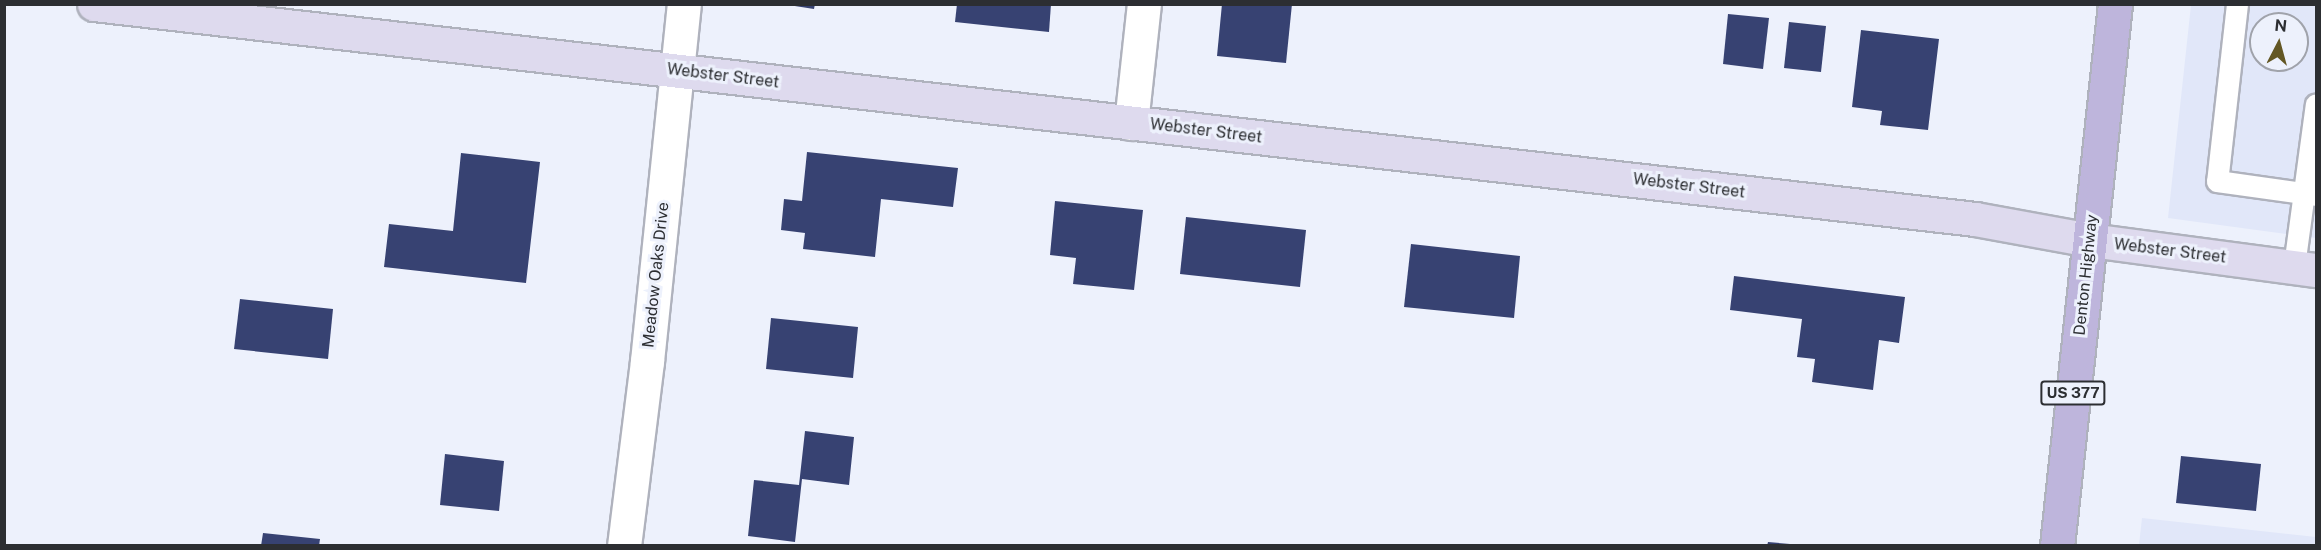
<!DOCTYPE html>
<html>
<head>
<meta charset="utf-8">
<style>
	body { margin:0 }
	#map { position:relative; width:2321px; height:550px; overflow:hidden; background:#edf1fc; font-family:"Public Sans",sans-serif }
	div>[style] { position:absolute }
	.built>* { inset:0; background:#e1e7f9 }
	.building>* { inset:0; background:#374272 }
	.roads { filter:drop-shadow(2px 0 #afb2bd) drop-shadow(-2px 0 #afb2bd) drop-shadow(0 2px #afb2bd) drop-shadow(0 -2px #afb2bd) }
	.lane>* { height:21px; margin:-10.5px; padding:0 10.5px; transform-origin:10.5px; border-radius:10.5px; background:#fff }
	.street>* { height:33px; margin:-16.5px; padding:0 16.5px; transform-origin:16.5px; border-radius:16.5px; background:#fff }
	.secondary>* { height:33px; margin:-16.5px; padding:0 16.5px; transform-origin:16.5px; border-radius:16.5px; background:#dedaee }
	.primary>* { height:33px; margin:-16.5px; padding:0 16.5px; transform-origin:16.5px; border-radius:16.5px; background:#beb5dc }
	span { translate:-50% -50%; white-space:nowrap; text-align:center; line-height:1.15; -webkit-text-stroke:6px #edf1fc; paint-order:stroke }
	.shield-label span { padding:2px 4px; background:#edf1fc; border:2px solid; border-radius:4px; -webkit-text-stroke-width:0 }
	.shield-label { font-size:15px; color:#2c2e32; font-weight:700 }
	.street-label { font-size:16px; color:#2c2e32 }
	.frame { position:absolute; inset:0; border:6px solid #2c2e32; pointer-events:none }
	.north { position:absolute; left:2249px; top:12px; width:60px; height:60px; box-sizing:border-box; background:#edf1fc; border:2px solid #a0a3ab; border-radius:50%; rotate:6deg; font-size:16px; font-weight:700; line-height:24px; text-align:center; color:#2c2e32 }
	.north::after { content:''; display:block; margin:auto; width:21px; height:27px; background:#635724; clip-path:polygon(50% 0,100% 100%,50% 72%,0 100%) }
</style>
</head>
<body>
<div id="map">
	<div class="built">
		<div style="clip-path:polygon(evenodd,2191px 5px,2316px 5px,2316px 238px,2168px 218px,2191px 5px,2261px 24px,2297px 24px,2297px 60px,2261px 60px,2261px 24px)"></div>
		<div style="clip-path:polygon(2142px 518px,2316px 537px,2316px 545px,2139px 545px)"></div>
	</div>
	<div class="building">
		<div style="clip-path:polygon(782px 4px,815px 4px,814px 9px)"></div>
		<div style="clip-path:polygon(957px 4px,1051px 4px,1049px 32px,955px 22px)"></div>
		<div style="clip-path:polygon(1222px 4px,1292px 4px,1286px 63px,1217px 56px)"></div>
		<div style="clip-path:polygon(1728px 14px,1769px 18px,1763px 69px,1723px 64px)"></div>
		<div style="clip-path:polygon(1789px 22px,1826px 26px,1821px 72px,1784px 68px)"></div>
		<div style="clip-path:polygon(1861px 30px,1939px 39px,1928px 130px,1880px 125px,1882px 111px,1852px 107px)"></div>
		<div style="clip-path:polygon(807px 152px,958px 168px,953px 207px,881px 199px,875px 257px,803px 249px,805px 233px,781px 230px,784px 199px,802px 201px)"></div>
		<div style="clip-path:polygon(461px 153px,540px 162px,526px 283px,384px 267px,389px 224px,453px 231px)"></div>
		<div style="clip-path:polygon(1055px 201px,1143px 210px,1134px 290px,1073px 284px,1076px 258px,1050px 255px)"></div>
		<div style="clip-path:polygon(1186px 217px,1306px 230px,1300px 287px,1180px 274px)"></div>
		<div style="clip-path:polygon(1411px 244px,1520px 256px,1514px 318px,1404px 307px)"></div>
		<div style="clip-path:polygon(1734px 276px,1905px 297px,1899px 343px,1879px 340px,1873px 390px,1812px 382px,1815px 359px,1797px 357px,1802px 319px,1730px 310px)"></div>
		<div style="clip-path:polygon(240px 299px,333px 309px,328px 359px,234px 349px)"></div>
		<div style="clip-path:polygon(771px 318px,858px 327px,853px 378px,766px 369px)"></div>
		<div style="clip-path:polygon(805px 431px,854px 437px,849px 485px,802px 479px,795px 542px,748px 536px,754px 480px,799px 485px)"></div>
		<div style="clip-path:polygon(445px 454px,504px 461px,499px 511px,440px 505px)"></div>
		<div style="clip-path:polygon(2181px 456px,2261px 464px,2256px 511px,2176px 503px)"></div>
		<div style="clip-path:polygon(263px 533px,320px 539px,319px 546px,261px 546px)"></div>
		<div style="clip-path:polygon(1768px 542px,1790px 544px,1790px 546px,1767px 546px)"></div>
	</div>
	<div class="roads">
		<div class="lane">
			<div style="left:2237px;top:4px;width:178px;rotate:96.4deg"></div>
			<div style="left:2217px;top:181px;width:100px;rotate:8deg"></div>
			<div style="left:2294px;top:266px;width:163px;rotate:-82.3deg"></div>
		</div>
		<div class="street">
			<div style="left:1131px;top:123px;width:120px;rotate:-83.8deg"></div>
			<div style="left:624px;top:546px;width:186px;rotate:-82.9deg"></div>
			<div style="left:647px;top:361px;width:359px;rotate:-84.1deg"></div>
		</div>
		<div class="secondary">
			<div style="left:94px;top:4px;width:1893px;rotate:6.52deg"></div>
			<div style="left:1975px;top:219px;width:117px;rotate:10.3deg"></div>
			<div style="left:2090px;top:240px;width:228px;rotate:7.6deg"></div>
		</div>
		<div class="primary">
			<div style="left:2057px;top:546px;width:545px;rotate:-83.89deg"></div>
		</div>
	</div>
	<div class="shield-label">
		<span style="left:2073px;top:393px">US 377</span>
	</div>
	<div class="street-label">
		<span style="left:723px;top:76px;rotate:7deg">Webster Street</span>
		<span style="left:1206px;top:131px;rotate:7deg">Webster Street</span>
		<span style="left:1689px;top:186px;rotate:7deg">Webster Street</span>
		<span style="left:2170px;top:251px;rotate:7deg">Webster Street</span>
		<span style="left:656px;top:275px;rotate:-84deg">Meadow Oaks Drive</span>
		<span style="left:2086px;top:275px;rotate:-84deg">Denton Highway</span>
	</div>
	<div class="frame"></div>
	<div class="north">N</div>
</div>
</body>
</html>
